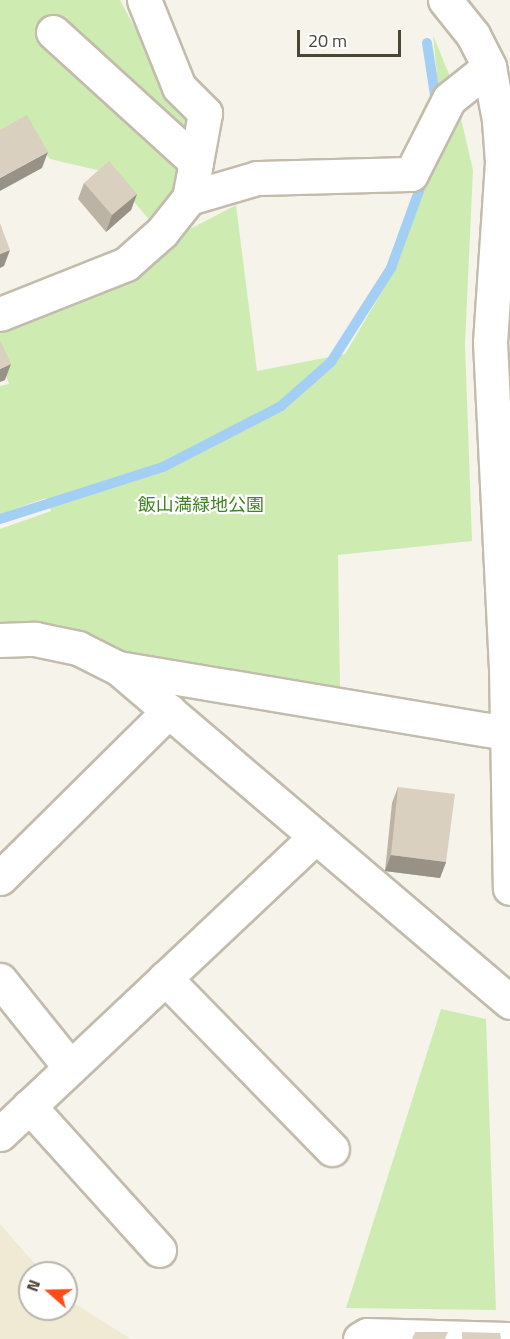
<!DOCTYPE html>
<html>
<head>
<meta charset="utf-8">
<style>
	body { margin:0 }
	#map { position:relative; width:510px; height:1339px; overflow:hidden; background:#f6f3eb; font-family:"Titillium Web","Noto Sans JP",sans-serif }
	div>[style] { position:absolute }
	.education>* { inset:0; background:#f0ead4 }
	.green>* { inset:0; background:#ceecb1 }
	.stream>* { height:10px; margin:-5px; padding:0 5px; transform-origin:5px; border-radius:5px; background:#a4cff5 }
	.roads { filter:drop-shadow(2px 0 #c3bcac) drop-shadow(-2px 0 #c3bcac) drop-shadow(0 2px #c3bcac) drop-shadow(0 -2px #c3bcac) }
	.minor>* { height:33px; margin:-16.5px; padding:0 16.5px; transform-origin:16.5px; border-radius:16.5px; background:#fff }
	.wall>* { inset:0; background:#bbb3a4 }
	.shaded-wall>* { inset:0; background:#989286 }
	.building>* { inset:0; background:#d9d0bf }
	span { translate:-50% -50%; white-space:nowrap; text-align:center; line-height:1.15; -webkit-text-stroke:4.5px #fff; paint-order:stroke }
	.park-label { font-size:18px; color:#428226 }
	.north { position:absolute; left:18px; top:1261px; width:60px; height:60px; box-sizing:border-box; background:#fff; border:2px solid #b7b5af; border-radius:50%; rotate:290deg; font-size:16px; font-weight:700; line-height:24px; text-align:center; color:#4b4538 }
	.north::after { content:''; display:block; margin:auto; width:21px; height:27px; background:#ff4c19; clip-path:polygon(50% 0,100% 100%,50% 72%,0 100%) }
	.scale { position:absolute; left:297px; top:30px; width:104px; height:27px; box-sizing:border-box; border:3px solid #4b4538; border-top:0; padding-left:8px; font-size:18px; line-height:21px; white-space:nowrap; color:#4b4538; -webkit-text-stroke:4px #fff; paint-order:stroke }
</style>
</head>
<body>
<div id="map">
	<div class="education">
		<div style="clip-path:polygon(0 1224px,43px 1273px,30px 1273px,30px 1309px,66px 1309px,66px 1298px,131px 1339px,0 1339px)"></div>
	</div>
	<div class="green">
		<div style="clip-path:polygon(0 0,120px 0,158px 71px,196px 113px,196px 162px,156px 228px,110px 173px,50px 159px,22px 127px,0 138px)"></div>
		<div style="clip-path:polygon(433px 35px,453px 84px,473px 170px,465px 344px,472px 541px,338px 555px,340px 692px,114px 657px,0 628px,0 529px,51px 511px,46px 498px,0 514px,0 386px,9px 384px,0 358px,0 328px,236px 205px,257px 371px,345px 354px,396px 268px,443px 136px)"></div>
		<div style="clip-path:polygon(441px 1009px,486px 1019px,496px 1310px,346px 1308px)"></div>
	</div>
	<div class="stream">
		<div style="left:427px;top:43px;width:60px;rotate:81.3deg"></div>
		<div style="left:0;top:519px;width:171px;rotate:-17.7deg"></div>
		<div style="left:163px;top:467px;width:133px;rotate:-27.3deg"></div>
		<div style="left:281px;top:406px;width:67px;rotate:-41.3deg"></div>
		<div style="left:331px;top:362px;width:112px;rotate:-57.4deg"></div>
		<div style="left:391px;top:268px;width:102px;rotate:-70deg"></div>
	</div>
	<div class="roads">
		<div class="minor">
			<div style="left:144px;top:0;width:94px;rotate:68.1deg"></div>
			<div style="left:179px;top:87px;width:37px;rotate:45deg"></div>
			<div style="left:205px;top:113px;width:67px;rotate:100.3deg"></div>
			<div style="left:445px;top:0;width:45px;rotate:51.3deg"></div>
			<div style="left:473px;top:35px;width:36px;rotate:63deg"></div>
			<div style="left:489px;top:67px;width:54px;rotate:79.3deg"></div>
			<div style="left:499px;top:120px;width:42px;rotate:85.9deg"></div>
			<div style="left:502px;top:162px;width:180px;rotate:93.8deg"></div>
			<div style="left:490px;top:342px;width:325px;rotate:87.2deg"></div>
			<div style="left:506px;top:667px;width:221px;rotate:89deg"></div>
			<div style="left:53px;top:32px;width:193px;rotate:42.3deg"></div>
			<div style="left:196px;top:162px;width:37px;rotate:101deg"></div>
			<div style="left:0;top:314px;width:136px;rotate:-21.6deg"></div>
			<div style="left:126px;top:264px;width:48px;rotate:-41.6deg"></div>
			<div style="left:162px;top:232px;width:43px;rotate:-51.5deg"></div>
			<div style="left:189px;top:198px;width:71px;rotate:-16.4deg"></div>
			<div style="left:257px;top:178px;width:154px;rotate:-1.5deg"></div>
			<div style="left:411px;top:174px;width:84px;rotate:-63.1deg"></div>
			<div style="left:449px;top:99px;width:51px;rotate:-38.7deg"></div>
			<div style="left:0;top:640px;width:35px;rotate:-2deg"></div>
			<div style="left:35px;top:639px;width:44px;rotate:11.8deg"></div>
			<div style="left:78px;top:648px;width:45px;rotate:26.6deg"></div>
			<div style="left:118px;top:668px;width:515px;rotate:40.43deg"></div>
			<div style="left:118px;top:668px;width:393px;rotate:9.5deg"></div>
			<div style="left:0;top:878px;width:238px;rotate:-44.7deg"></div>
			<div style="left:165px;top:978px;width:239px;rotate:45.7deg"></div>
			<div style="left:0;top:980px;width:112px;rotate:51.2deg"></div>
			<div style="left:29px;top:1106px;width:194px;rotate:47.9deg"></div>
			<div style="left:0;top:1134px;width:432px;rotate:-43.3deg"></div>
			<div style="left:360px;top:1339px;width:8px;rotate:-30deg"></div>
			<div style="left:367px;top:1335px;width:140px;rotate:1.6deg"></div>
		</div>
	</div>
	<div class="wall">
		<div style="clip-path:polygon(84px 183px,137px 194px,131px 210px,106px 232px,78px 199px)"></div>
		<div style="clip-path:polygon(398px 787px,446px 862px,440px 878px,385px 871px,392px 803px)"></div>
	</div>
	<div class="shaded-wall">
		<div style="clip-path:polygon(48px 152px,42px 168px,0 191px,0 178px)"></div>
		<div style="clip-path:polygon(137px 194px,131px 210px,106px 232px,112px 215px)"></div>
		<div style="clip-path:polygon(10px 250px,4px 266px,0 268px,0 254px)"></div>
		<div style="clip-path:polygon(11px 364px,5px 380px,0 382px,0 369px)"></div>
		<div style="clip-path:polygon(391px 855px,446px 862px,440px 878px,385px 871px)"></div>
	</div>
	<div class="building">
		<div style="clip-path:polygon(27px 115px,48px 152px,0 178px,0 130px)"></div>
		<div style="clip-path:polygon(109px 161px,137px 194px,112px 215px,84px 183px)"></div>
		<div style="clip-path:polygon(0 223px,10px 250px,0 254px)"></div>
		<div style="clip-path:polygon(0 340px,11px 364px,0 369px)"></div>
		<div style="clip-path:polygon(398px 787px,455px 794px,446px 862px,391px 855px)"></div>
		<div style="clip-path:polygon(415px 1332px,448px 1332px,445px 1339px,412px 1339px)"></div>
		<div style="clip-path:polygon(462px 1332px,500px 1333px,501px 1339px,462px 1339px)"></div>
	</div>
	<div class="park-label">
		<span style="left:201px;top:505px">飯山満緑地公園</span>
	</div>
	<div class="north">N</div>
	<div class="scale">20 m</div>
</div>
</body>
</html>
